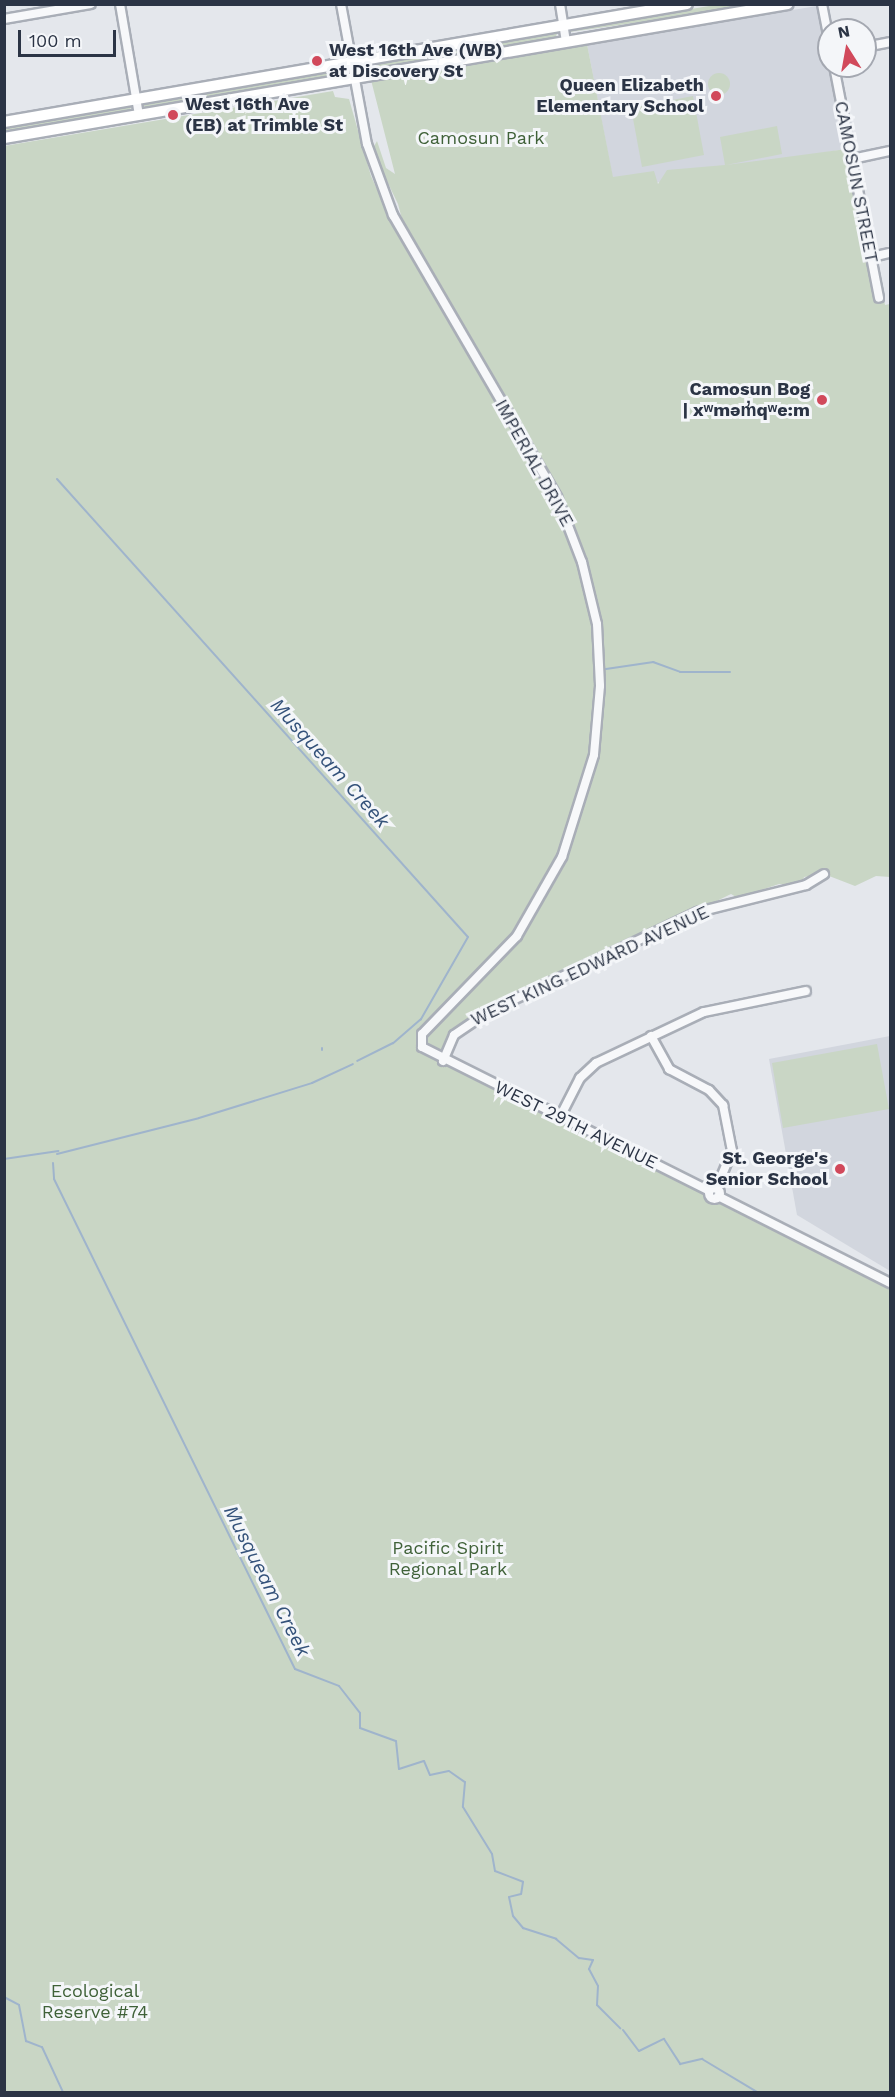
<!DOCTYPE html>
<html>
<head>
<meta charset="utf-8">
<style>
	body { margin:0 }
	#map { position:relative; width:895px; height:2097px; overflow:hidden; background:#e4e7ec; font-family:"Work Sans",sans-serif }
	div>[style] { position:absolute }
	.built>* { inset:0; background:#d2d6de }
	.green>* { inset:0; background:#c9d6c5 }
	.round { border-radius:50% }
	.stream>* { height:2px; margin:-1px; padding:0 1px; transform-origin:1px; border-radius:1px; background:#9fb4cc }
	.roads { filter:drop-shadow(2px 0 #a9aeb7) drop-shadow(-2px 0 #a9aeb7) drop-shadow(0 2px #a9aeb7) drop-shadow(0 -2px #a9aeb7) }
	.minor>* { height:8px; margin:-4px; padding:0 4px; transform-origin:4px; border-radius:4px; background:#f7f8fa }
	.minor>.ring { margin:-4px; padding:0; box-sizing:content-box; background:none; border:8px solid #f7f8fa; border-radius:50% }
	.secondary>* { height:10px; margin:-5px; padding:0 5px; transform-origin:5px; border-radius:5px; background:#fff }
	.dots>* { width:16px; height:16px; translate:-50% -50%; box-sizing:border-box; border:3px solid #f4f6f9; border-radius:50% }
	span { translate:-50% -50%; white-space:nowrap; text-align:center; line-height:1.15; -webkit-text-stroke:6px #f4f6f9; paint-order:stroke }
	.poi-label { font-size:18px; color:#2b3445; font-weight:700 }
	.left { translate:0 -50%; text-align:left }
	.right { translate:-100% -50%; text-align:right }
	.park-label { font-size:18px; color:#3f6138 }
	.street-label { font-size:18px; color:#2b3445 }
	.water-label { font-size:20px; color:#34527a; font-style:italic }
	.frame { position:absolute; inset:0; border:6px solid #2b3445; pointer-events:none }
	.north { position:absolute; left:817px; top:18px; width:60px; height:60px; box-sizing:border-box; background:#f4f6f9; border:2px solid #a4a8b1; border-radius:50%; rotate:349deg; font-size:16px; font-weight:700; line-height:24px; text-align:center; color:#2b3445 }
	.north::after { content:''; display:block; margin:auto; width:21px; height:27px; background:#d1495b; clip-path:polygon(50% 0,100% 100%,50% 72%,0 100%) }
	.scale { position:absolute; left:18px; top:30px; width:98px; height:27px; box-sizing:border-box; border:3px solid #2b3445; border-top:0; padding-left:8px; font-size:18px; line-height:21px; white-space:nowrap; color:#2b3445; -webkit-text-stroke:4px #f4f6f9; paint-order:stroke }
</style>
</head>
<body>
<div id="map">
	<div class="built">
		<div style="clip-path:polygon(817px 6px,845px 149px,615px 190px,587px 44px)"></div>
		<div style="clip-path:polygon(890px 1036px,890px 1271px,797px 1215px,769px 1059px)"></div>
	</div>
	<div class="green">
		<div style="clip-path:polygon(715px 5px,761px 5px,570px 32px,572px 29px)"></div>
		<div style="clip-path:polygon(558px 31px,555px 39px,358px 71px,361px 65px)"></div>
		<div style="clip-path:polygon(587px 44px,613px 177px,654px 171px,658px 184px,667px 170px,725px 165px,720px 137px,777px 126px,782px 154px,726px 165px,854px 148px,885px 305px,890px 304px,890px 877px,876px 876px,855px 886px,824px 874px,804px 877px,801px 886px,779px 884px,738px 898px,731px 894px,448px 1033px,444px 1047px,446px 1062px,890px 1286px,890px 2092px,5px 2092px,4px 146px,333px 91px,335px 97px,349px 99px,371px 176px,398px 236px,406px 234px,398px 204px,372px 150px,377px 141px,386px 168px,395px 174px,371px 80px)"></div>
		<div style="clip-path:polygon(341px 68px,344px 75px,148px 109px,142px 105px)"></div>
		<div class="round" style="left:708px;top:73px;width:22px;height:22px"></div>
		<div style="clip-path:polygon(693px 96px,704px 155px,642px 167px,631px 108px)"></div>
		<div style="clip-path:polygon(132px 105px,129px 112px,5px 133px,5px 125px)"></div>
		<div style="clip-path:polygon(877px 1044px,889px 1109px,783px 1128px,772px 1063px)"></div>
	</div>
	<div class="stream">
		<div style="left:57px;top:479px;width:615px;rotate:48.1deg"></div>
		<div style="left:468px;top:937px;width:95px;rotate:119.8deg"></div>
		<div style="left:421px;top:1019px;width:37px;rotate:139deg"></div>
		<div style="left:393px;top:1043px;width:40px;rotate:153.4deg"></div>
		<div style="left:606px;top:669px;width:48px;rotate:-8.5deg"></div>
		<div style="left:653px;top:662px;width:29px;rotate:20deg"></div>
		<div style="left:680px;top:672px;width:50px"></div>
		<div style="left:322px;top:1050px;width:2px;rotate:-90deg"></div>
		<div style="left:57px;top:1154px;width:146px;rotate:-14.2deg"></div>
		<div style="left:199px;top:1118px;width:118px;rotate:-17.2deg"></div>
		<div style="left:312px;top:1083px;width:45px;rotate:-24.9deg"></div>
		<div style="left:4px;top:1159px;width:55px;rotate:-8.4deg"></div>
		<div style="left:53px;top:1163px;width:16px;rotate:86deg"></div>
		<div style="left:54px;top:1179px;width:546px;rotate:63.81deg"></div>
		<div style="left:295px;top:1669px;width:47px;rotate:21.1deg"></div>
		<div style="left:339px;top:1686px;width:34px;rotate:52deg"></div>
		<div style="left:360px;top:1713px;width:15px;rotate:90deg"></div>
		<div style="left:360px;top:1728px;width:38px;rotate:20deg"></div>
		<div style="left:396px;top:1741px;width:28px;rotate:84deg"></div>
		<div style="left:399px;top:1769px;width:26px;rotate:-18deg"></div>
		<div style="left:424px;top:1761px;width:15px;rotate:67deg"></div>
		<div style="left:430px;top:1775px;width:19px;rotate:-12deg"></div>
		<div style="left:449px;top:1771px;width:19px;rotate:35deg"></div>
		<div style="left:465px;top:1782px;width:25px;rotate:95deg"></div>
		<div style="left:463px;top:1807px;width:55px;rotate:58.3deg"></div>
		<div style="left:492px;top:1854px;width:17px;rotate:80deg"></div>
		<div style="left:495px;top:1871px;width:30px;rotate:21deg"></div>
		<div style="left:523px;top:1882px;width:12px;rotate:99deg"></div>
		<div style="left:521px;top:1894px;width:12px;rotate:166deg"></div>
		<div style="left:509px;top:1897px;width:19px;rotate:78deg"></div>
		<div style="left:513px;top:1916px;width:16px;rotate:50deg"></div>
		<div style="left:523px;top:1928px;width:35px;rotate:18deg"></div>
		<div style="left:556px;top:1939px;width:30px;rotate:40deg"></div>
		<div style="left:579px;top:1958px;width:14px;rotate:8deg"></div>
		<div style="left:593px;top:1960px;width:10px;rotate:114deg"></div>
		<div style="left:589px;top:1969px;width:19px;rotate:62deg"></div>
		<div style="left:598px;top:1986px;width:19px;rotate:93deg"></div>
		<div style="left:597px;top:2005px;width:33px;rotate:45deg"></div>
		<div style="left:4px;top:1997px;width:17px;rotate:28deg"></div>
		<div style="left:19px;top:2005px;width:37px;rotate:79deg"></div>
		<div style="left:26px;top:2041px;width:17px;rotate:21deg"></div>
		<div style="left:42px;top:2047px;width:50px;rotate:65deg"></div>
		<div style="left:623px;top:2030px;width:26px;rotate:53deg"></div>
		<div style="left:639px;top:2051px;width:28px;rotate:-26deg"></div>
		<div style="left:664px;top:2039px;width:30px;rotate:57deg"></div>
		<div style="left:680px;top:2064px;width:23px;rotate:-13deg"></div>
		<div style="left:702px;top:2059px;width:64px;rotate:31deg"></div>
	</div>
	<div class="roads">
		<div class="minor">
			<div style="left:120px;top:4px;width:113px;rotate:80.3deg"></div>
			<div style="left:341px;top:4px;width:142px;rotate:79.5deg"></div>
			<div style="left:367px;top:144px;width:76px;rotate:69.9deg"></div>
			<div style="left:393px;top:215px;width:326px;rotate:59.8deg"></div>
			<div style="left:557px;top:497px;width:70px;rotate:69deg"></div>
			<div style="left:582px;top:562px;width:64px;rotate:76.4deg"></div>
			<div style="left:597px;top:624px;width:62px;rotate:87.2deg"></div>
			<div style="left:600px;top:686px;width:69px;rotate:95deg"></div>
			<div style="left:594px;top:755px;width:107px;rotate:107.4deg"></div>
			<div style="left:562px;top:857px;width:91px;rotate:119.7deg"></div>
			<div style="left:517px;top:936px;width:136px;rotate:134.1deg"></div>
			<div style="left:422px;top:1034px;width:13px;rotate:90deg"></div>
			<div style="left:422px;top:1047px;width:321px;rotate:26.6deg"></div>
			<div style="left:560px;top:4px;width:38px;rotate:81deg"></div>
			<div style="left:822px;top:4px;width:38px;rotate:79deg"></div>
			<div style="left:4px;top:19px;width:88px;rotate:-9.8deg"></div>
			<div style="left:865px;top:47px;width:25px;rotate:-11deg"></div>
			<div style="left:834px;top:66px;width:236px;rotate:79deg"></div>
			<div style="left:852px;top:159px;width:39px;rotate:-12deg"></div>
			<div style="left:872px;top:257px;width:18px;rotate:-13deg"></div>
			<div style="left:651px;top:1036px;width:38px;rotate:61deg"></div>
			<div style="left:669px;top:1069px;width:45px;rotate:27.7deg"></div>
			<div style="left:709px;top:1090px;width:21px;rotate:47deg"></div>
			<div style="left:723px;top:1105px;width:47px;rotate:78.9deg"></div>
			<div style="left:732px;top:1151px;width:41px;rotate:112.8deg"></div>
			<div style="left:443px;top:1061px;width:28px;rotate:-67deg"></div>
			<div style="left:454px;top:1035px;width:41px;rotate:-34.1deg"></div>
			<div style="left:488px;top:1012px;width:233px;rotate:-25.5deg"></div>
			<div style="left:698px;top:912px;width:111px;rotate:-14deg"></div>
			<div style="left:806px;top:885px;width:21px;rotate:-31deg"></div>
			<div style="left:560px;top:1117px;width:44px;rotate:-62.9deg"></div>
			<div style="left:580px;top:1078px;width:22px;rotate:-43deg"></div>
			<div style="left:596px;top:1063px;width:119px;rotate:-25.3deg"></div>
			<div style="left:704px;top:1012px;width:104px;rotate:-11.6deg"></div>
			<div class="ring" style="left:708.5px;top:1187.5px;width:3px;height:3px"></div>
			<div style="left:718px;top:1196px;width:193px;rotate:26.8deg"></div>
		</div>
		<div class="secondary">
			<div style="left:4px;top:122px;width:693px;rotate:-9.8deg"></div>
			<div style="left:4px;top:138px;width:795px;rotate:-9.7deg"></div>
		</div>
	</div>
	<div class="dots">
		<div style="left:317px;top:61px;background:#d1495b"></div>
		<div style="left:716px;top:96px;background:#d1495b"></div>
		<div style="left:173px;top:115px;background:#d1495b"></div>
		<div style="left:822px;top:400px;background:#d1495b"></div>
		<div style="left:840px;top:1169px;background:#d1495b"></div>
	</div>
	<div class="poi-label">
		<span class="left" style="left:329px;top:61px">West 16th Ave (WB)<br>at Discovery St</span>
		<span class="right" style="left:704px;top:96px">Queen Elizabeth<br>Elementary School</span>
		<span class="left" style="left:185px;top:115px">West 16th Ave<br>(EB) at Trimble St</span>
		<span class="right" style="left:810px;top:400px">Camosun Bog<br>| xʷməm̓qʷe:m</span>
		<span class="right" style="left:828px;top:1169px">St. George's<br>Senior School</span>
	</div>
	<div class="park-label">
		<span style="left:481px;top:138px">Camosun Park</span>
		<span style="left:448px;top:1559px">Pacific Spirit<br>Regional Park</span>
		<span style="left:95px;top:2002px">Ecological<br>Reserve #74</span>
	</div>
	<div class="street-label">
		<span style="left:856px;top:182px;rotate:79deg">CAMOSUN STREET</span>
		<span style="left:534px;top:463px;rotate:61deg">IMPERIAL DRIVE</span>
		<span style="left:590px;top:966px;rotate:-25deg">WEST KING EDWARD AVENUE</span>
		<span style="left:576px;top:1125px;rotate:26deg">WEST 29TH AVENUE</span>
	</div>
	<div class="water-label">
		<span style="left:330px;top:763px;rotate:48deg">Musqueam Creek</span>
		<span style="left:267px;top:1581px;rotate:63deg">Musqueam Creek</span>
	</div>
	<div class="frame"></div>
	<div class="north">N</div>
	<div class="scale">100 m</div>
</div>
</body>
</html>
